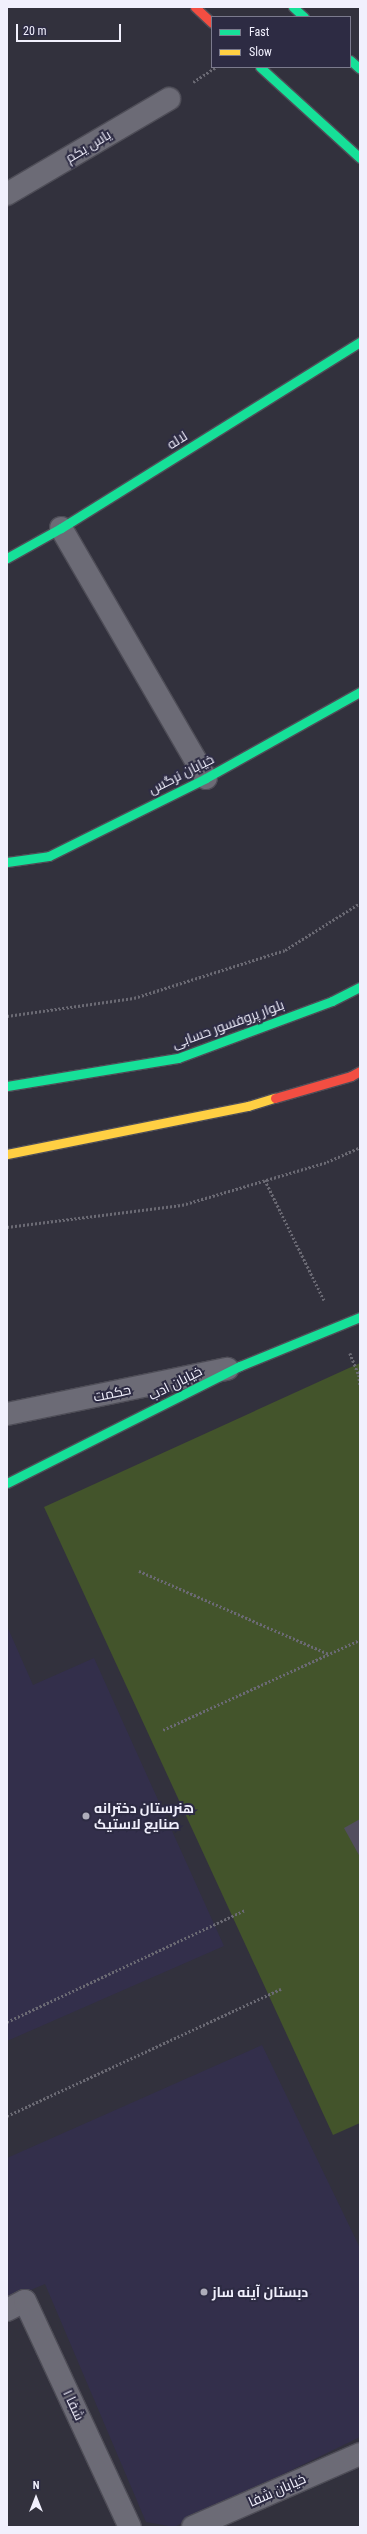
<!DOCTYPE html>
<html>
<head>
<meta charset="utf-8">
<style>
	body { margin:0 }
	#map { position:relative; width:367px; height:2534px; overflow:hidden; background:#32313d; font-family:"Roboto Condensed",Cairo,sans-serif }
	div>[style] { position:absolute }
	.built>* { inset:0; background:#332f4b }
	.green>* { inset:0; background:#43542b }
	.building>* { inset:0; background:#524e5e }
	.path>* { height:2.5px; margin-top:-1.25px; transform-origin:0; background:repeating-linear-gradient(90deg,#6b6a74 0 2px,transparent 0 4px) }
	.roads { filter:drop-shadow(1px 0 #4e4d57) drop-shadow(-1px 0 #4e4d57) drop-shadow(0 1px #4e4d57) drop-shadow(0 -1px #4e4d57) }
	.street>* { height:22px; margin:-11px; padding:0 11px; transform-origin:11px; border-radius:11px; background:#6c6b76 }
	.fast>* { height:9px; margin:-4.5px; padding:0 4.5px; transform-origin:4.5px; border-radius:4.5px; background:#16e098 }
	.slow>* { height:9px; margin:-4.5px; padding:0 4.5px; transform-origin:4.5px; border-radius:4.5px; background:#ffcf43 }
	.jam>* { height:9px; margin:-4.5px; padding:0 4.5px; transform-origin:4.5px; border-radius:4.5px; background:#f24e42 }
	.dots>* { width:11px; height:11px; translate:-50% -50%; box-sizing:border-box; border:2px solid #2d2b43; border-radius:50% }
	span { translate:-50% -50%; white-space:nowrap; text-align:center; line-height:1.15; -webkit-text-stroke:4px #2d2b43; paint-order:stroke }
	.street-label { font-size:14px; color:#f1f0fd }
	.poi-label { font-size:14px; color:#f1f0fd; font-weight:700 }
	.left { translate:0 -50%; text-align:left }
	.frame { position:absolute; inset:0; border:8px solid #f1f0fd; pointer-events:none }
	.legend { position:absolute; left:211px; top:16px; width:140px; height:52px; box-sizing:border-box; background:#2d2b43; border:1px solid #7b7a8d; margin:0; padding:5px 7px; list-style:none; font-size:12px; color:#f1f0fd }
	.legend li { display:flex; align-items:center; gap:8px; height:20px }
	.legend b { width:20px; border:1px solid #7b7a8d }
	.north { position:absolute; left:16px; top:2478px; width:40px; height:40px; -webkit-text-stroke:3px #2d2b43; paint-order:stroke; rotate:0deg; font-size:11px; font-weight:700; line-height:16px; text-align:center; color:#f1f0fd }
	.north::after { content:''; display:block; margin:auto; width:14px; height:18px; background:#f1f0fd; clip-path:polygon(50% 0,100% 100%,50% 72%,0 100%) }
	.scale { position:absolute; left:16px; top:24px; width:105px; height:18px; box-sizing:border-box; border:2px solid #f1f0fd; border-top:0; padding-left:5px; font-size:12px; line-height:14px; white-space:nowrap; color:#f1f0fd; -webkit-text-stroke:3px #2d2b43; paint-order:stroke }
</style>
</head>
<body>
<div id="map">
	<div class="built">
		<div style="clip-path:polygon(7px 1626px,33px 1685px,94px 1658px,224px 1946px,7px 2041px)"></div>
		<div style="clip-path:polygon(262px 2045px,360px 2248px,360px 2437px,174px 2527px,146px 2522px,45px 2284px,7px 2300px,7px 2158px)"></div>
	</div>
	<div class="green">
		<div style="clip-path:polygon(360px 1363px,360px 2123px,333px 2135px,44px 1507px)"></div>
	</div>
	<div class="building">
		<div style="clip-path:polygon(360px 1819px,360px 1857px,344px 1828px)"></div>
	</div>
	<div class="path">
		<div style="left:193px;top:82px;width:27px;rotate:-33deg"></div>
		<div style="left:7px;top:1016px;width:128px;rotate:-8.1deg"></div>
		<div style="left:134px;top:998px;width:158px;rotate:-17.6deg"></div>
		<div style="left:285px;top:950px;width:89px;rotate:-32.1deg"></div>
		<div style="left:265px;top:1180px;width:134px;rotate:63.8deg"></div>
		<div style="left:7px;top:1227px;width:176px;rotate:-7.2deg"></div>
		<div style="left:182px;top:1205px;width:151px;rotate:-16.5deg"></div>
		<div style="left:327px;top:1162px;width:36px;rotate:-24deg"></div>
		<div style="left:350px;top:1353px;width:24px;rotate:68deg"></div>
		<div style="left:359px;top:1375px;width:10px;rotate:84deg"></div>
		<div style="left:139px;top:1571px;width:207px;rotate:23.6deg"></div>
		<div style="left:163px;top:1730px;width:217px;rotate:-24.6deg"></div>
		<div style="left:7px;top:2022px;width:263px;rotate:-25.2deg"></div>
		<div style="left:7px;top:2116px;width:302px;rotate:-24.9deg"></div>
	</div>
	<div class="roads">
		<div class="street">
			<div style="left:7px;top:194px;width:188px;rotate:-30.4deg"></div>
			<div style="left:61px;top:528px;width:289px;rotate:59.9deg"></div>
			<div style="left:7px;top:1414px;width:225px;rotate:-11.6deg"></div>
			<div style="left:7px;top:2310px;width:20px;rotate:-27deg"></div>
			<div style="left:25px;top:2301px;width:249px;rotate:65.1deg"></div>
			<div style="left:193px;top:2527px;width:182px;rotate:-23.6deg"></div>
		</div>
		<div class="fast">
			<div style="left:293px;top:7px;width:15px;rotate:42deg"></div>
			<div style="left:350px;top:60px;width:13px;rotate:42deg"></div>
			<div style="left:260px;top:67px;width:135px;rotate:42.3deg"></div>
			<div style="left:7px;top:558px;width:62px;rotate:-29.1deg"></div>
			<div style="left:61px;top:528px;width:352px;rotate:-31.9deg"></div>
			<div style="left:7px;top:862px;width:42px;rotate:-8.1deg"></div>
			<div style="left:49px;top:856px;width:175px;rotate:-26.4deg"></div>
			<div style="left:206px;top:778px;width:176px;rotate:-29.2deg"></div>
			<div style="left:7px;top:1086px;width:173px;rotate:-9.3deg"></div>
			<div style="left:178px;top:1058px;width:164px;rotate:-20.3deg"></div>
			<div style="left:332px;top:1001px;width:31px;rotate:-27deg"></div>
			<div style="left:7px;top:1483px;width:261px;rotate:-26.7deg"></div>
			<div style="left:240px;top:1366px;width:130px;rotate:-22.2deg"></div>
		</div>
		<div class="slow">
			<div style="left:7px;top:1154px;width:246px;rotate:-11.3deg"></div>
			<div style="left:248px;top:1106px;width:28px;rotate:-17deg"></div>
		</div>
		<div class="jam">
			<div style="left:195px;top:7px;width:23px;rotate:43deg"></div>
			<div style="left:275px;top:1098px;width:79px;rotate:-16.1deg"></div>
			<div style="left:351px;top:1076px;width:10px;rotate:-29deg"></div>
		</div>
	</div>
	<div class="dots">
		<div style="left:86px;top:1816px;background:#aeadba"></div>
		<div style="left:204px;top:2292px;background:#aeadba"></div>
	</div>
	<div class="street-label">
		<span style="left:88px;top:146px;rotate:-31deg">یاس یکم</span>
		<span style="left:177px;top:440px;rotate:-32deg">لاله</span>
		<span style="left:181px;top:774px;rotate:-27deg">خیابان نرگس</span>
		<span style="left:228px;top:1024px;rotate:-20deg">بلوار پروفسور حسابی</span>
		<span style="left:175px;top:1383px;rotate:-27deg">خیابان ادب</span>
		<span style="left:112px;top:1393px;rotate:-12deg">حکمت</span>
		<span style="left:74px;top:2405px;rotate:65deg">شفا ۱</span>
		<span style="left:277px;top:2490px;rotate:-24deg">خیابان شفا</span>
	</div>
	<div class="poi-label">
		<span class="left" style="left:94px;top:1816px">هنرستان دخترانه<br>صنایع لاستیک</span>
		<span class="left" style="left:212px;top:2292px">دبستان آینه ساز</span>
	</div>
	<div class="frame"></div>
	<ul class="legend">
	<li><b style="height:5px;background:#16e098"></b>Fast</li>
	<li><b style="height:5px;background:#ffcf43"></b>Slow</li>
	</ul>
	<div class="north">N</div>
	<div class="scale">20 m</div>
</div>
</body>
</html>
